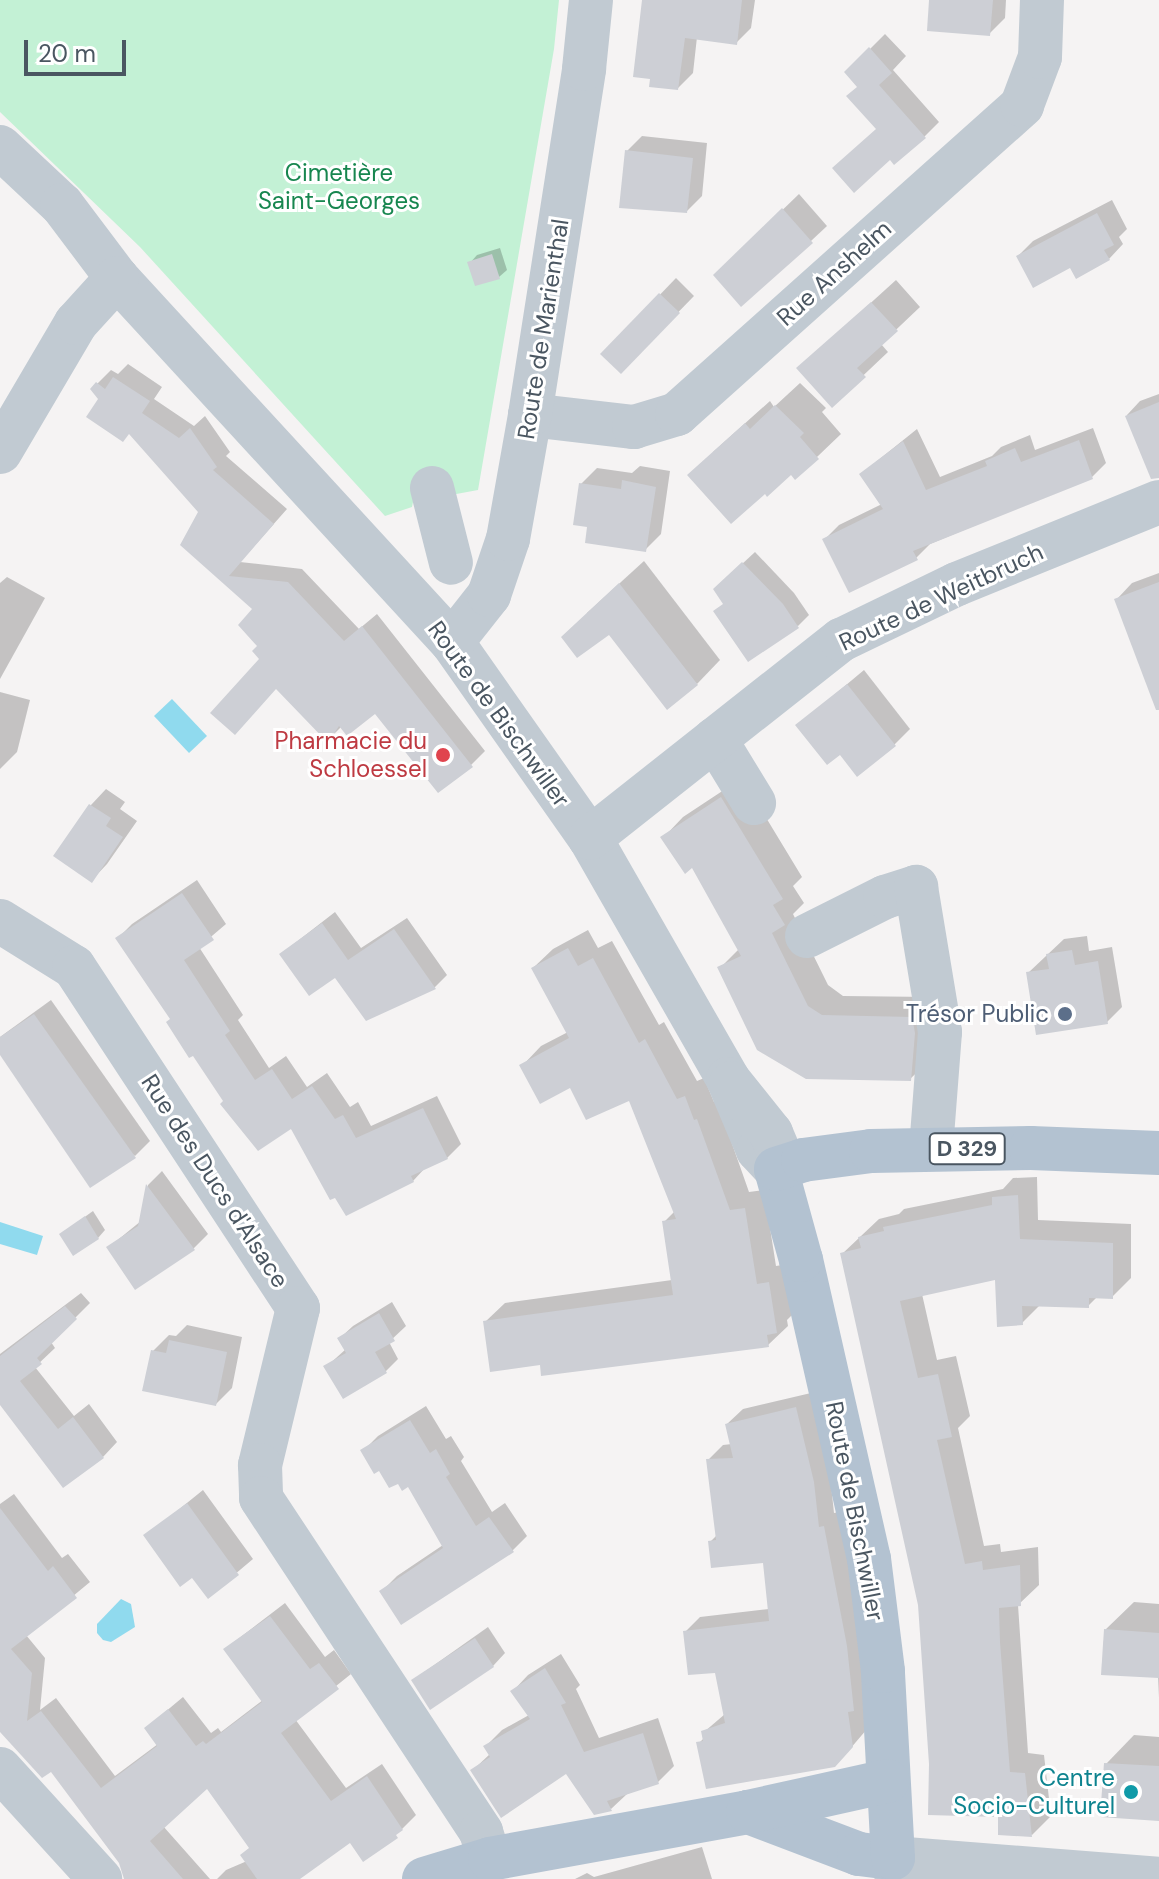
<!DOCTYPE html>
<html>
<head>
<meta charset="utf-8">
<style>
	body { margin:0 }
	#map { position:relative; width:1159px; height:1879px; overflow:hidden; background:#f5f3f3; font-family:"DM Sans",sans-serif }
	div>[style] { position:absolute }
	.green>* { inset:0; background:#c3f1d5 }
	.water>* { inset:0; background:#90daee }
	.shadow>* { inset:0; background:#0003 }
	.building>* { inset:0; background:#cdcfd5 }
	.minor>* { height:44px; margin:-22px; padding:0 22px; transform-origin:22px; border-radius:22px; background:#c1cad2 }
	.major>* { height:44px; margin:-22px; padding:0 22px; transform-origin:22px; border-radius:22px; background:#b3c2d1 }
	.dots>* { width:22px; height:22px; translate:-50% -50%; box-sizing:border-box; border:4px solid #fff; border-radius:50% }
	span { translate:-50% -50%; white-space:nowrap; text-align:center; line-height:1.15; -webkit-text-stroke:6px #fff; paint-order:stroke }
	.shield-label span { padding:2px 6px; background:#fff; border:2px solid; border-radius:6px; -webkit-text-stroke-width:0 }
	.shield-label { font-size:22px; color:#4a5661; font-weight:700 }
	.park-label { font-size:24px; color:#17864f }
	.street-label { font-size:24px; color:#4a5661 }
	.health-label { font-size:24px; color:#be3a42 }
	.right { translate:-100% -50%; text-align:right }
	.service-label { font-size:24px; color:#4e5e75 }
	.culture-label { font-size:24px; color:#0d838f }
	.scale { position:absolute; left:24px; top:40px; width:102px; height:36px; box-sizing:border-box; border:4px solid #4a5661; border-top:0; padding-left:10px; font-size:24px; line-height:28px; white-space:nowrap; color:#4a5661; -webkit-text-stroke:6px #fff; paint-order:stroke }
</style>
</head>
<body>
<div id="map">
	<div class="green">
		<div style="clip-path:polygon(0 0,559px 0,554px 49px,478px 490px,413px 502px,412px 507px,385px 516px,140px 247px,0 112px)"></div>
	</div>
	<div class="water">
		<div style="clip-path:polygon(172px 699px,207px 736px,189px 753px,154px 716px)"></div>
		<div style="clip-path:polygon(0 1222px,43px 1236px,37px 1255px,0 1244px)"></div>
		<div style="clip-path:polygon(121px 1599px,131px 1604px,135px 1627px,111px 1642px,103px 1640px,97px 1633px,97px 1624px)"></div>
	</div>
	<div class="shadow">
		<div style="clip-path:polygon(683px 0,755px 0,751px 28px,736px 43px,697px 37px,693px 73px,678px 88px,653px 78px)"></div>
		<div style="clip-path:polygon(931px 0,1006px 0,1005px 18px,989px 34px)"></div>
		<div style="clip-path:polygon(885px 34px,906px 56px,893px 70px,939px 122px,924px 137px,878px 128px,859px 86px,847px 72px)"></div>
		<div style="clip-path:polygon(642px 136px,707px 143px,702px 196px,687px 211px,627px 151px)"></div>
		<div style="clip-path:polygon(799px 194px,827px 226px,811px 241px,715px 275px)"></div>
		<div style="clip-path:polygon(1112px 200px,1127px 229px,1119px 237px,1123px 244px,1109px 259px,1071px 265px,1018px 256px,1033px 241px)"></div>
		<div style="clip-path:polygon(500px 248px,507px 270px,499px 277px,470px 263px,477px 255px)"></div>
		<div style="clip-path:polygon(676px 278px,694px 296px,621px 371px,603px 354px)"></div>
		<div style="clip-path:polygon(896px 280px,920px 307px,881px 344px,888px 352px,832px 405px,799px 368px)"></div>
		<div style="clip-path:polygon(128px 364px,162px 387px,154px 399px,194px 426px,205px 416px,230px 452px,226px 456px,287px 509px,240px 562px,302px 569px,359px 629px,377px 614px,485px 751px,471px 765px,375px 712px,342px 726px,328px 740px,262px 659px,255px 609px,183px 545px,200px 512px,92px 389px,111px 370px,118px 374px)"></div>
		<div style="clip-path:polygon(800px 383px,826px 408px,822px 412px,841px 434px,795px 478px,791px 472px,713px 452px,770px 401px,774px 407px)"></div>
		<div style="clip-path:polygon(1159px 394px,1159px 450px,1144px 456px,1127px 415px,1140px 401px)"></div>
		<div style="clip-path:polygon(1093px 428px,1106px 463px,1092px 477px,930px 544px,916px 558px,825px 539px,839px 525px,882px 504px,861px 474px,917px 429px,940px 477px,992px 456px,1001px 447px,1030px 435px,1035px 450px)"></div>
		<div style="clip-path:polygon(640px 466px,670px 471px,661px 534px,645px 550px,589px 525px,581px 484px,597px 468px,632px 473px)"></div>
		<div style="clip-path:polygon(755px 552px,794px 593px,809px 615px,798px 626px,724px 603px,727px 578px)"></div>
		<div style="clip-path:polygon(644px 561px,720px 660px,697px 684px,609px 632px,587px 613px)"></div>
		<div style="clip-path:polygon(1159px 573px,1159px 666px,1117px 599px,1132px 583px)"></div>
		<div style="clip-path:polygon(7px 577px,45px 598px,0 679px,0 583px)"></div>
		<div style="clip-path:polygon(864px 670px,910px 729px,894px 745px,840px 752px,797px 726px)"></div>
		<div style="clip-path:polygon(0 692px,30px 700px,17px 752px,0 769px)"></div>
		<div style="clip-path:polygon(742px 778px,802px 877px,793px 886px,804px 903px,793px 914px,828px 985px,843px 996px,932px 997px,931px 1059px,910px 1079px,720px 968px,739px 949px,693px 866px,663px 838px,683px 817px)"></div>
		<div style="clip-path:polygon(106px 789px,125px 802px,120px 809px,137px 821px,107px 864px,92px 880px,56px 856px,91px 805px)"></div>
		<div style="clip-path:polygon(197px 880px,226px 924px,199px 947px,243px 1015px,238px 1020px,269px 1068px,286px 1056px,307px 1087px,327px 1073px,350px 1107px,358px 1102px,371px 1126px,437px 1096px,461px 1144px,447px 1158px,426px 1167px,413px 1181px,225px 1101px,118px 938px,132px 924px)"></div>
		<div style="clip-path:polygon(335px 912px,361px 948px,407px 918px,447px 975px,434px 988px,335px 975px,281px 954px)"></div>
		<div style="clip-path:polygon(588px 930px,598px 948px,612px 941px,659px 1025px,664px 1022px,697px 1081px,704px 1078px,714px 1102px,717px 1101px,749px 1192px,764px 1190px,776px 1266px,788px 1264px,795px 1312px,787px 1320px,788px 1326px,768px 1345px,542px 1363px,485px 1322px,505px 1303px,672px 1280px,664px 1222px,675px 1211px,630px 1099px,571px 1086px,522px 1066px,541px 1046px,568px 1032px,533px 968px,553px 949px)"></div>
		<div style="clip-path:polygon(1087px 936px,1089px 951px,1112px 947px,1122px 1007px,1107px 1022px,1028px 973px,1064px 939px)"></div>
		<div style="clip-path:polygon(51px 1000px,150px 1141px,135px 1156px,0 1052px,0 1037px)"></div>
		<div style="clip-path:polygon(162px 1171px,208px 1234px,193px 1249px,109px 1247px,141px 1221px,148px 1185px)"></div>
		<div style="clip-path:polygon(1037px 1177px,1038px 1220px,1131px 1224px,1131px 1278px,1112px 1297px,1098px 1296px,1088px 1306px,1040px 1305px,1022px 1323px,997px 1277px,922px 1294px,937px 1360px,956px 1356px,970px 1416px,958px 1428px,984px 1546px,1000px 1544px,1001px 1552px,1038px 1547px,1039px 1585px,1018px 1605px,1028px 1753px,1044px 1755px,1051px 1816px,1032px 1835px,931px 1764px,923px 1624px,842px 1254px,879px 1219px,899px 1214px,904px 1209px,1003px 1189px,1013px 1178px)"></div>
		<div style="clip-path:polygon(93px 1211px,105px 1230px,98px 1238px,61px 1234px)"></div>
		<div style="clip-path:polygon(81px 1293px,90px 1303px,51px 1342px,55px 1348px,35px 1367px,74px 1416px,89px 1404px,117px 1442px,103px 1457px,0 1402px,0 1354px)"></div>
		<div style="clip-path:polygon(392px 1302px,406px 1326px,389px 1342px,398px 1359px,386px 1371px,326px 1367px,346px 1349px,340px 1338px,353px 1326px)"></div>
		<div style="clip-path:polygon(187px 1325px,242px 1337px,232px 1388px,216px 1404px,153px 1351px,169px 1335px,176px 1336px)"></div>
		<div style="clip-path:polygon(811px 1393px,829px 1466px,834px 1513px,839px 1512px,862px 1630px,867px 1729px,850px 1749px,699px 1743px,705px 1737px,704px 1732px,725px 1714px,716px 1671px,685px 1632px,700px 1617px,769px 1609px,765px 1561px,710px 1542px,717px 1535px,708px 1460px,723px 1445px,732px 1444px,727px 1424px,743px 1409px)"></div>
		<div style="clip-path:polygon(426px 1406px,446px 1439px,451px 1436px,464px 1457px,461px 1461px,492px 1512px,505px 1503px,527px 1536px,512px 1551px,382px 1591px,397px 1576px,443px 1545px,409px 1484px,379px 1468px,363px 1451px,378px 1436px)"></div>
		<div style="clip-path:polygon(203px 1490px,253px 1559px,209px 1596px,192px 1575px,146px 1536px)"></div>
		<div style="clip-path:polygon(14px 1494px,62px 1558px,68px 1554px,90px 1582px,26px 1635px,45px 1658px,40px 1710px,56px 1698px,115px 1776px,158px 1744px,146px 1728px,183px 1697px,211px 1733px,218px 1728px,221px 1732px,263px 1700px,225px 1649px,285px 1603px,325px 1657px,334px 1650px,351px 1674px,295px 1719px,346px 1788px,382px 1764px,416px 1815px,402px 1829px,351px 1840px,297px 1879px,217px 1879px,226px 1870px,247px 1861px,251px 1846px,208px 1786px,163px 1826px,210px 1879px,126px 1879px,121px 1862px,51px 1769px,0 1728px,0 1504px)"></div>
		<div style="clip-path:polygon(1134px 1602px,1159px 1604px,1159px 1698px,1158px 1676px,1105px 1630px)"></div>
		<div style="clip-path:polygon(488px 1627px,505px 1653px,493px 1666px,413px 1680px)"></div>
		<div style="clip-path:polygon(561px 1654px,580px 1685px,576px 1689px,599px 1738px,658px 1718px,674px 1766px,658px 1782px,627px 1794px,611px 1809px,567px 1772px,473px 1770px,491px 1753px,486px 1746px,502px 1730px,529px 1715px,513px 1691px,528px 1675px)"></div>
		<div style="clip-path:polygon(1134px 1735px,1159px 1737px,1159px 1819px,1106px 1764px)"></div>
		<div style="clip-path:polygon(702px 1847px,712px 1879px,575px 1879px,587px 1873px,594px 1877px)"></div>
	</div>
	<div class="building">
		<div style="clip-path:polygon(642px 0,742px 0,737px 45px,685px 38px,678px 90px,649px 87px,650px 79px,633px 77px)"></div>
		<div style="clip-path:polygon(929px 0,993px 0,990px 36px,927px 31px)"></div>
		<div style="clip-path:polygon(869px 47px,892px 73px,879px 85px,926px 138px,894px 165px,890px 160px,854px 193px,832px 168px,876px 129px,846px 96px,857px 87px,844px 72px)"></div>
		<div style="clip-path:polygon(625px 150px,693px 158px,687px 213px,619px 208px)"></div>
		<div style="clip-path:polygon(782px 208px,813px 243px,741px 307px,713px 275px)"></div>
		<div style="clip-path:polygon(1097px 213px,1114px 245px,1104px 250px,1110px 260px,1076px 279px,1070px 268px,1033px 288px,1016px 256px)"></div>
		<div style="clip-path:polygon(492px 254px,500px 279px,475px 286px,467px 262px)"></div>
		<div style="clip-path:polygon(659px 293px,680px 313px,621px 374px,600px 354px)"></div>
		<div style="clip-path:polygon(871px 302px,898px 331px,857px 368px,866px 377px,832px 408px,796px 368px)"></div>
		<div style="clip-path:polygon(113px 377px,150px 401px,142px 413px,179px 438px,190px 428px,217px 467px,213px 470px,274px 524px,229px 576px,288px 582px,344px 641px,362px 626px,473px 767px,438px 793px,375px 714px,347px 736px,339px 726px,328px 743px,276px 689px,235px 735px,210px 713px,259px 659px,252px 651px,257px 646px,238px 625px,252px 609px,180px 545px,198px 512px,129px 434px,123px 442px,86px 417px,98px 399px,90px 389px,96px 382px,105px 389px)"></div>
		<div style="clip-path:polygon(1159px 402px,1159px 478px,1151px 479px,1125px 416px)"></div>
		<div style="clip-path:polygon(775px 405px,804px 433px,800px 437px,819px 459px,795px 480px,791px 475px,767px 497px,765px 494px,731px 524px,687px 475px,745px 423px,750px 429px)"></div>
		<div style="clip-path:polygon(1079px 440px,1093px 479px,913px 551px,918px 560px,849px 593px,822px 539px,883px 509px,859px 474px,903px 441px,926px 490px,987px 466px,985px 461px,1015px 448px,1021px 462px)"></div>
		<div style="clip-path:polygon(622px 480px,656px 487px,646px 552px,585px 543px,587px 527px,573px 525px,579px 483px,621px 489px)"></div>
		<div style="clip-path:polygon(742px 562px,783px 604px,799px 628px,748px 662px,713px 611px,723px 604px,713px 589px)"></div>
		<div style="clip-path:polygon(1159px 582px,1159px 710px,1156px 710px,1114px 599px)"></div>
		<div style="clip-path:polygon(619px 583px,698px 685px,667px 710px,609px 635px,577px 658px,561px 637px)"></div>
		<div style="clip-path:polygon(847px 684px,896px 746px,857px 777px,840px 755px,827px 765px,795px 725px)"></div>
		<div style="clip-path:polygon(721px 797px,783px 899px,773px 905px,785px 925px,772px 933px,808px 1006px,822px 1015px,912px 1017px,915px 1033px,911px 1081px,806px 1079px,757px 1050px,717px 967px,741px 956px,692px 868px,685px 874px,660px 837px)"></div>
		<div style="clip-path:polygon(89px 804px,111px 818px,106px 826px,123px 837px,92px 883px,53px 856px)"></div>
		<div style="clip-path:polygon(182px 893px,214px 940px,184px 960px,230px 1031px,225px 1035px,255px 1080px,272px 1069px,292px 1099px,312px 1086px,335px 1119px,343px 1115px,356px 1138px,423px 1108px,448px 1159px,411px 1176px,414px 1182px,346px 1216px,335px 1198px,330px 1200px,291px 1129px,258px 1151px,220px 1104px,223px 1101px,193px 1056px,189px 1058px,166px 1022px,170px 1019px,115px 938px)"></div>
		<div style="clip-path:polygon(322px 923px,348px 960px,394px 929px,436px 989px,366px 1021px,335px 978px,309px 996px,279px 954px)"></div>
		<div style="clip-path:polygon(568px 948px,578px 966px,593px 958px,639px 1043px,645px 1039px,677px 1099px,685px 1096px,694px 1120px,697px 1119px,730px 1210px,745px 1208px,757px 1284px,769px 1282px,777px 1333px,767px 1335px,769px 1347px,541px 1376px,540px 1365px,490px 1372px,483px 1321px,673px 1295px,662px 1221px,676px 1219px,629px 1101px,586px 1120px,570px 1088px,540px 1104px,519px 1065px,569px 1038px,531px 968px)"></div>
		<div style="clip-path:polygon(1072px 950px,1075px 965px,1098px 961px,1108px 1024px,1036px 1035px,1026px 972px,1049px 969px,1046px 954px)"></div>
		<div style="clip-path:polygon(34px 1014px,136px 1158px,90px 1188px,0 1055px,0 1037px)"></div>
		<div style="clip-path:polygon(146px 1184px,195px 1250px,135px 1290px,106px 1247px,138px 1226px)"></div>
		<div style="clip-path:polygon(1018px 1195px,1020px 1239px,1113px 1243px,1113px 1299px,1089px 1298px,1089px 1308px,1022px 1306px,1023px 1325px,997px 1327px,995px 1280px,900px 1301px,918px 1378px,938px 1374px,952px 1437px,937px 1440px,965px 1564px,982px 1561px,983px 1570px,1020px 1565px,1021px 1606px,999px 1608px,1000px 1642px,1010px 1772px,1025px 1773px,1032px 1837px,998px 1835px,998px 1817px,928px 1815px,929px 1764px,918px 1605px,840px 1253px,861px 1248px,858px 1237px,884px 1231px,883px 1227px,992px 1205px,992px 1197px)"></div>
		<div style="clip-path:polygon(85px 1216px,99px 1239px,73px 1256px,59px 1234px)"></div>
		<div style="clip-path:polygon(65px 1306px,77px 1319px,37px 1358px,42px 1364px,20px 1381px,58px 1429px,73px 1417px,104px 1458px,63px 1488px,0 1405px,0 1356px)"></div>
		<div style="clip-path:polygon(379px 1313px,395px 1341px,375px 1352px,387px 1373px,343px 1399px,323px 1366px,346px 1353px,337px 1338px)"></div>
		<div style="clip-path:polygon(169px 1340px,227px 1352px,216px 1406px,142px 1391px,151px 1350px,166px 1353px)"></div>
		<div style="clip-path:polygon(796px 1407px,814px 1482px,819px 1527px,824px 1526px,847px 1646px,854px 1711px,848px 1712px,853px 1747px,835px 1767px,706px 1789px,696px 1742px,703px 1741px,701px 1731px,725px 1723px,715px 1673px,688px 1675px,683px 1631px,769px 1621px,763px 1563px,711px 1568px,708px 1541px,716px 1540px,706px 1459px,733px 1458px,725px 1424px)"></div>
		<div style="clip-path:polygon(410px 1420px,430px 1453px,436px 1449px,450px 1474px,446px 1477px,476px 1526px,489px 1517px,514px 1552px,401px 1625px,379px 1591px,443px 1548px,408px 1487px,402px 1491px,398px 1484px,389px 1488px,379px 1471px,374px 1474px,360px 1450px)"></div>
		<div style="clip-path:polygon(187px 1503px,239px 1575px,208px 1599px,192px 1578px,180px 1587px,143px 1535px)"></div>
		<div style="clip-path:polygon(0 1508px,48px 1571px,53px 1566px,77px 1598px,11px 1649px,32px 1673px,27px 1721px,41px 1711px,101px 1788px,157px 1746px,144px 1728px,168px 1709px,196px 1746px,203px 1741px,206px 1744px,262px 1702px,223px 1649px,270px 1616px,310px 1669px,319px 1663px,339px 1689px,281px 1733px,331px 1801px,367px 1776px,403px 1830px,396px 1835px,398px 1838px,363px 1862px,350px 1843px,300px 1879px,257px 1879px,240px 1855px,249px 1848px,207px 1789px,150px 1841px,183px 1879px,124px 1879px,119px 1863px,51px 1772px,42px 1778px,0 1732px)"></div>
		<div style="clip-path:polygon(1104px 1629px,1159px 1633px,1159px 1678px,1101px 1675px)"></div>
		<div style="clip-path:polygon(475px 1638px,494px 1667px,430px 1710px,411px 1680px)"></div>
		<div style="clip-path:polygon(545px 1668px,566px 1703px,561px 1705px,584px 1752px,643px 1733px,659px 1784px,607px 1801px,612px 1811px,594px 1815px,566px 1774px,501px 1818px,470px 1770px,490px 1757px,483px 1746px,530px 1719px,510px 1691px)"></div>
		<div style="clip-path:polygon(1104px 1763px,1159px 1766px,1159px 1821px,1100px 1817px)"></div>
	</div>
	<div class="minor">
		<div style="left:0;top:147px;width:85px;rotate:43.1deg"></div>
		<div style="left:62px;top:205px;width:91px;rotate:53deg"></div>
		<div style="left:117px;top:278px;width:495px;rotate:47.4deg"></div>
		<div style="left:452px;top:642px;width:240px;rotate:54.9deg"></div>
		<div style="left:590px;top:838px;width:278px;rotate:60.2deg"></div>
		<div style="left:728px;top:1079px;width:77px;rotate:67.1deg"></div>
		<div style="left:758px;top:1150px;width:26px;rotate:47deg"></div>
		<div style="left:776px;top:1169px;width:17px;rotate:-80deg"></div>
		<div style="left:779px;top:1152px;width:21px;rotate:-113deg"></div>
		<div style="left:771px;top:1133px;width:64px;rotate:-128.7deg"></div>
		<div style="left:530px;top:415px;width:105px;rotate:6.6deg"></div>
		<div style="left:634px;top:427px;width:45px;rotate:-16.8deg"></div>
		<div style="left:677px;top:414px;width:463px;rotate:-41.8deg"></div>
		<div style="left:1022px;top:105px;width:51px;rotate:-69.4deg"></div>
		<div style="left:1040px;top:57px;width:57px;rotate:-88deg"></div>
		<div style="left:0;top:452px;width:150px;rotate:-59.5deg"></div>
		<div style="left:76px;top:323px;width:61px;rotate:-47.7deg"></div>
		<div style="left:432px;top:488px;width:77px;rotate:75.8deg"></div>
		<div style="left:452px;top:642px;width:60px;rotate:-51.8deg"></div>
		<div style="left:489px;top:595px;width:59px;rotate:-71.3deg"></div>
		<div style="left:508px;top:539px;width:126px;rotate:-79.9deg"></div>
		<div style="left:530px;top:415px;width:350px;rotate:-81.1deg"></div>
		<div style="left:584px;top:69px;width:69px;rotate:-84.2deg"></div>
		<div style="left:715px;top:739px;width:75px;rotate:58.6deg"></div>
		<div style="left:590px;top:838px;width:320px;rotate:-38.3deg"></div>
		<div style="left:841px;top:640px;width:129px;rotate:-25.8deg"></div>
		<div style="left:957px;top:584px;width:218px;rotate:-22.1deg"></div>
		<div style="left:0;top:921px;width:87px;rotate:31.9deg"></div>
		<div style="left:74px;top:967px;width:408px;rotate:56.7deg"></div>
		<div style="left:298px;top:1308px;width:162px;rotate:103.6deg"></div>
		<div style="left:260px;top:1465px;width:33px;rotate:88deg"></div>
		<div style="left:261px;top:1498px;width:400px;rotate:56.6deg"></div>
		<div style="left:481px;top:1832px;width:28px;rotate:72deg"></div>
		<div style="left:807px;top:936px;width:87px;rotate:-26.6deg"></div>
		<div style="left:885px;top:897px;width:33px;rotate:-18deg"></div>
		<div style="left:916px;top:887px;width:147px;rotate:80.6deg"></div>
		<div style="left:940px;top:1032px;width:117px;rotate:94.4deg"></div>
		<div style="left:0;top:1769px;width:149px;rotate:47.7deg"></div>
		<div style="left:897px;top:1879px;width:21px;rotate:-101deg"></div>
		<div style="left:893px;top:1858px;width:266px;rotate:4.5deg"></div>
	</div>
	<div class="major">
		<div style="left:748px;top:1812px;width:119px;rotate:20.7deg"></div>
		<div style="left:859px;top:1854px;width:34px;rotate:7deg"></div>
		<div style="left:893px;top:1858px;width:187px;rotate:-93.1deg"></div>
		<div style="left:883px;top:1671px;width:113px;rotate:-97.1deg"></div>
		<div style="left:869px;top:1559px;width:307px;rotate:-102.8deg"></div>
		<div style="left:801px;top:1260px;width:94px;rotate:-105.4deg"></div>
		<div style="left:776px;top:1169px;width:28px;rotate:-18deg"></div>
		<div style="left:803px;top:1160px;width:69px;rotate:-7.5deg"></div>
		<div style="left:871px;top:1151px;width:160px;rotate:-1.1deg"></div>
		<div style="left:1031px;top:1148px;width:128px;rotate:2.2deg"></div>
		<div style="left:424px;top:1879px;width:69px;rotate:-16.9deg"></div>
		<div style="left:490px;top:1859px;width:262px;rotate:-10.3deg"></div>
		<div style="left:748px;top:1812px;width:143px;rotate:-12.5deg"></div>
	</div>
	<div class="dots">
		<div style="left:443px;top:755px;background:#e0444e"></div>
		<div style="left:1065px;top:1014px;background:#5c6f8a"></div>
		<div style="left:1131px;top:1792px;background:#0f9aa8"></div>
	</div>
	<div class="shield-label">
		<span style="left:967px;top:1149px">D 329</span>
	</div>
	<div class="park-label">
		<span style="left:339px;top:187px">Cimetière<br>Saint-Georges</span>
	</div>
	<div class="street-label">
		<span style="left:834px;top:273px;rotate:-42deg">Rue Anshelm</span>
		<span style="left:543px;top:329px;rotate:-81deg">Route de Marienthal</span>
		<span style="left:941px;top:597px;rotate:-25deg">Route de Weitbruch</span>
		<span style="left:499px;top:714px;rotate:54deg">Route de Bischwiller</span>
		<span style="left:215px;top:1181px;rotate:57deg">Rue des Ducs d'Alsace</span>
		<span style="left:855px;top:1511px;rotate:79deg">Route de Bischwiller</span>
	</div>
	<div class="health-label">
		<span class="right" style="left:427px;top:755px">Pharmacie du<br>Schloessel</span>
	</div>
	<div class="service-label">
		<span class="right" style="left:1049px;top:1014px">Trésor Public</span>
	</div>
	<div class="culture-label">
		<span class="right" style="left:1115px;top:1792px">Centre<br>Socio-Culturel</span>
	</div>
	<div class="scale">20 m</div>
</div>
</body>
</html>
